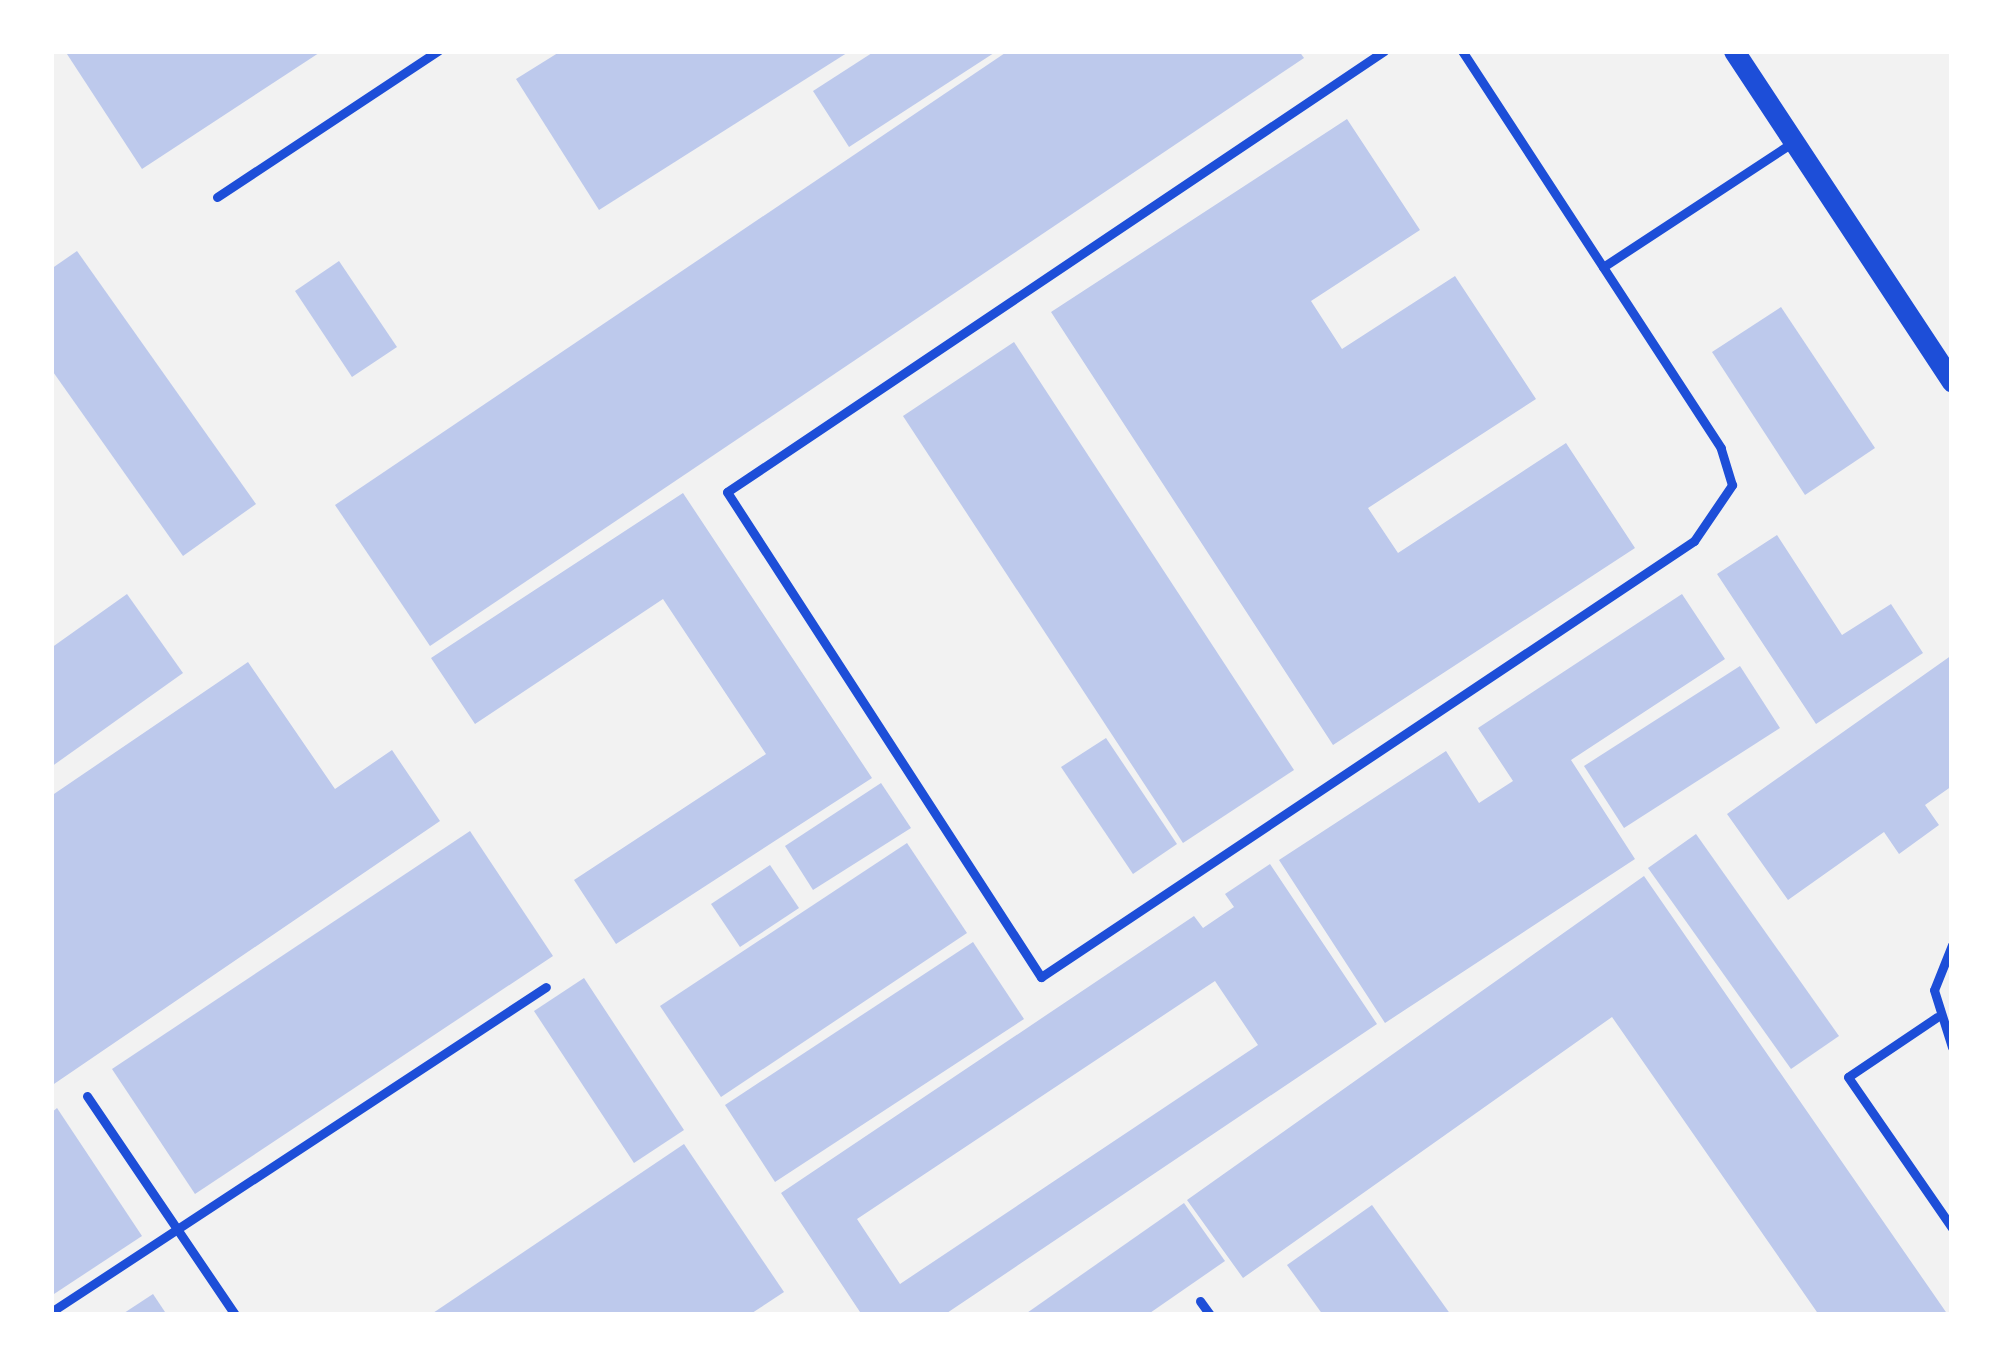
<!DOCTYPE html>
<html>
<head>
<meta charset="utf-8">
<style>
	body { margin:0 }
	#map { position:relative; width:2003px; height:1366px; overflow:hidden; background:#f2f2f2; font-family:Jost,sans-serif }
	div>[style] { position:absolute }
	.building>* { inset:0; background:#bdc9ec }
	.service>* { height:9px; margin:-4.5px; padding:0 4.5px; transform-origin:4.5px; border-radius:4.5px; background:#1d4ed8 }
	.tertiary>* { height:21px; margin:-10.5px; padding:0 10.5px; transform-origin:10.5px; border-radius:10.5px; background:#1d4ed8 }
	span { translate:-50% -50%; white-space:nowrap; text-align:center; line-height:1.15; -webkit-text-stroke:9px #fff; paint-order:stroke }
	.frame { position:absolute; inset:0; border:54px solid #fff; pointer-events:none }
</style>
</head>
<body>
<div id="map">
	<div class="building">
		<div style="clip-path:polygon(65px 51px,322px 51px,142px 169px)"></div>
		<div style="clip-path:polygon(561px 51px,850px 51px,599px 210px,516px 79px)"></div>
		<div style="clip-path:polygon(875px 51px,997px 51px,849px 147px,813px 91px)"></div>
		<div style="clip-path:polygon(1008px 51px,1299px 51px,1304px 58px,430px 646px,335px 505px)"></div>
		<div style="clip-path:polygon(1347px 119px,1420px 230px,1311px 301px,1342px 349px,1455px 276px,1536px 399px,1368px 508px,1398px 553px,1566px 443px,1635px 548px,1333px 745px,1051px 312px)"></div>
		<div style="clip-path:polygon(77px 251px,256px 504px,183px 556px,51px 369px,51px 269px)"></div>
		<div style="clip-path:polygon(339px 261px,397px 347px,352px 377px,295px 291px)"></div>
		<div style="clip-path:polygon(1781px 307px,1875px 448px,1805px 495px,1712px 352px)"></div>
		<div style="clip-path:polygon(1014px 342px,1294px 770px,1183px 843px,903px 416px)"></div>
		<div style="clip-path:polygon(683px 493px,872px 778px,616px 944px,574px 880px,766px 754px,663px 599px,475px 724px,431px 658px)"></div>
		<div style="clip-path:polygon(1777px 535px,1842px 635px,1891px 604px,1923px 653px,1816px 724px,1717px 574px)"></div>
		<div style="clip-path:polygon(127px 594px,183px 673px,51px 767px,51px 648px)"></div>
		<div style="clip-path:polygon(1682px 594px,1725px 659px,1571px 760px,1635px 859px,1385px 1023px,1279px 860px,1446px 751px,1479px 803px,1513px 781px,1478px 728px)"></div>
		<div style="clip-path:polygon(1952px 655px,1952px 786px,1925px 805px,1939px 825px,1899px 854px,1884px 832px,1788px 900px,1727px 814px)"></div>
		<div style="clip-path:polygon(248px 662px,335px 789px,392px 750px,440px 821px,51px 1086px,51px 796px)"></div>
		<div style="clip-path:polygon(1740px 666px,1780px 728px,1624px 828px,1584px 766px)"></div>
		<div style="clip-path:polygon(1106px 738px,1177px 844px,1133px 874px,1061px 767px)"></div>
		<div style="clip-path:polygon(881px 783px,911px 828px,813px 890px,785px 846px)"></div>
		<div style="clip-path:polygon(470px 831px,553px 956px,195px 1194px,112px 1069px)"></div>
		<div style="clip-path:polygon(1696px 834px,1839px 1036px,1791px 1069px,1648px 868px)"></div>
		<div style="clip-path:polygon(907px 843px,967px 933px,721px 1097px,660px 1006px)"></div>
		<div style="clip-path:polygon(evenodd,1270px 864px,1377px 1024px,944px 1315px,862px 1315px,781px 1193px,1194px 916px,1203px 928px,1234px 907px,1225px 894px,1270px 864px,1215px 981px,1258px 1045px,900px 1284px,857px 1219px,1215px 981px)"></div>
		<div style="clip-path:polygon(770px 865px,799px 908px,740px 947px,711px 904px)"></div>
		<div style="clip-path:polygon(1644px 876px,1948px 1315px,1819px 1315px,1612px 1017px,1243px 1278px,1187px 1200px)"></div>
		<div style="clip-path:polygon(973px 942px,1024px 1019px,775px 1182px,725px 1105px)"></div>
		<div style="clip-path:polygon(584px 978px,684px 1130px,634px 1163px,534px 1011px)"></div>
		<div style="clip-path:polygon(57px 1108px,142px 1236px,51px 1296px,51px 1113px)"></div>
		<div style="clip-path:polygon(684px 1144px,784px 1292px,749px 1315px,430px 1315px)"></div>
		<div style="clip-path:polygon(1184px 1203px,1225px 1261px,1147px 1315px,1024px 1315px)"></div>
		<div style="clip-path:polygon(1372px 1205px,1451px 1315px,1323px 1315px,1287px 1265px)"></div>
		<div style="clip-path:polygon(153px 1294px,167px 1315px,121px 1315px)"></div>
	</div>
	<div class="service">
		<div style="left:1384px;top:51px;width:791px;rotate:146.13deg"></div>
		<div style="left:727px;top:492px;width:578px;rotate:57.08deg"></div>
		<div style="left:1041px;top:977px;width:785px;rotate:-33.73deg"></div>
		<div style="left:1694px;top:541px;width:68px;rotate:-55.8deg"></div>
		<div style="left:1732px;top:485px;width:39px;rotate:-107deg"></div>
		<div style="left:1721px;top:448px;width:474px;rotate:-123.1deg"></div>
		<div style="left:217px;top:197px;width:265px;rotate:-33.5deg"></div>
		<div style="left:1603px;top:267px;width:227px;rotate:-33.3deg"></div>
		<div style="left:1952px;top:945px;width:48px;rotate:111.8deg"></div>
		<div style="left:1934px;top:990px;width:60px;rotate:72.5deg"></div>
		<div style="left:1937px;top:1017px;width:107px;rotate:146deg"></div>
		<div style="left:1848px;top:1077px;width:183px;rotate:55.4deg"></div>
		<div style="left:87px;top:1096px;width:264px;rotate:55.9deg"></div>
		<div style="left:1200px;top:1301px;width:17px;rotate:54deg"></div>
		<div style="left:51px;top:1312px;width:592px;rotate:-33.29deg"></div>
	</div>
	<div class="tertiary">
		<div style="left:1734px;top:51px;width:396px;rotate:56.6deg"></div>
	</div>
	<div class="frame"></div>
</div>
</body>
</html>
